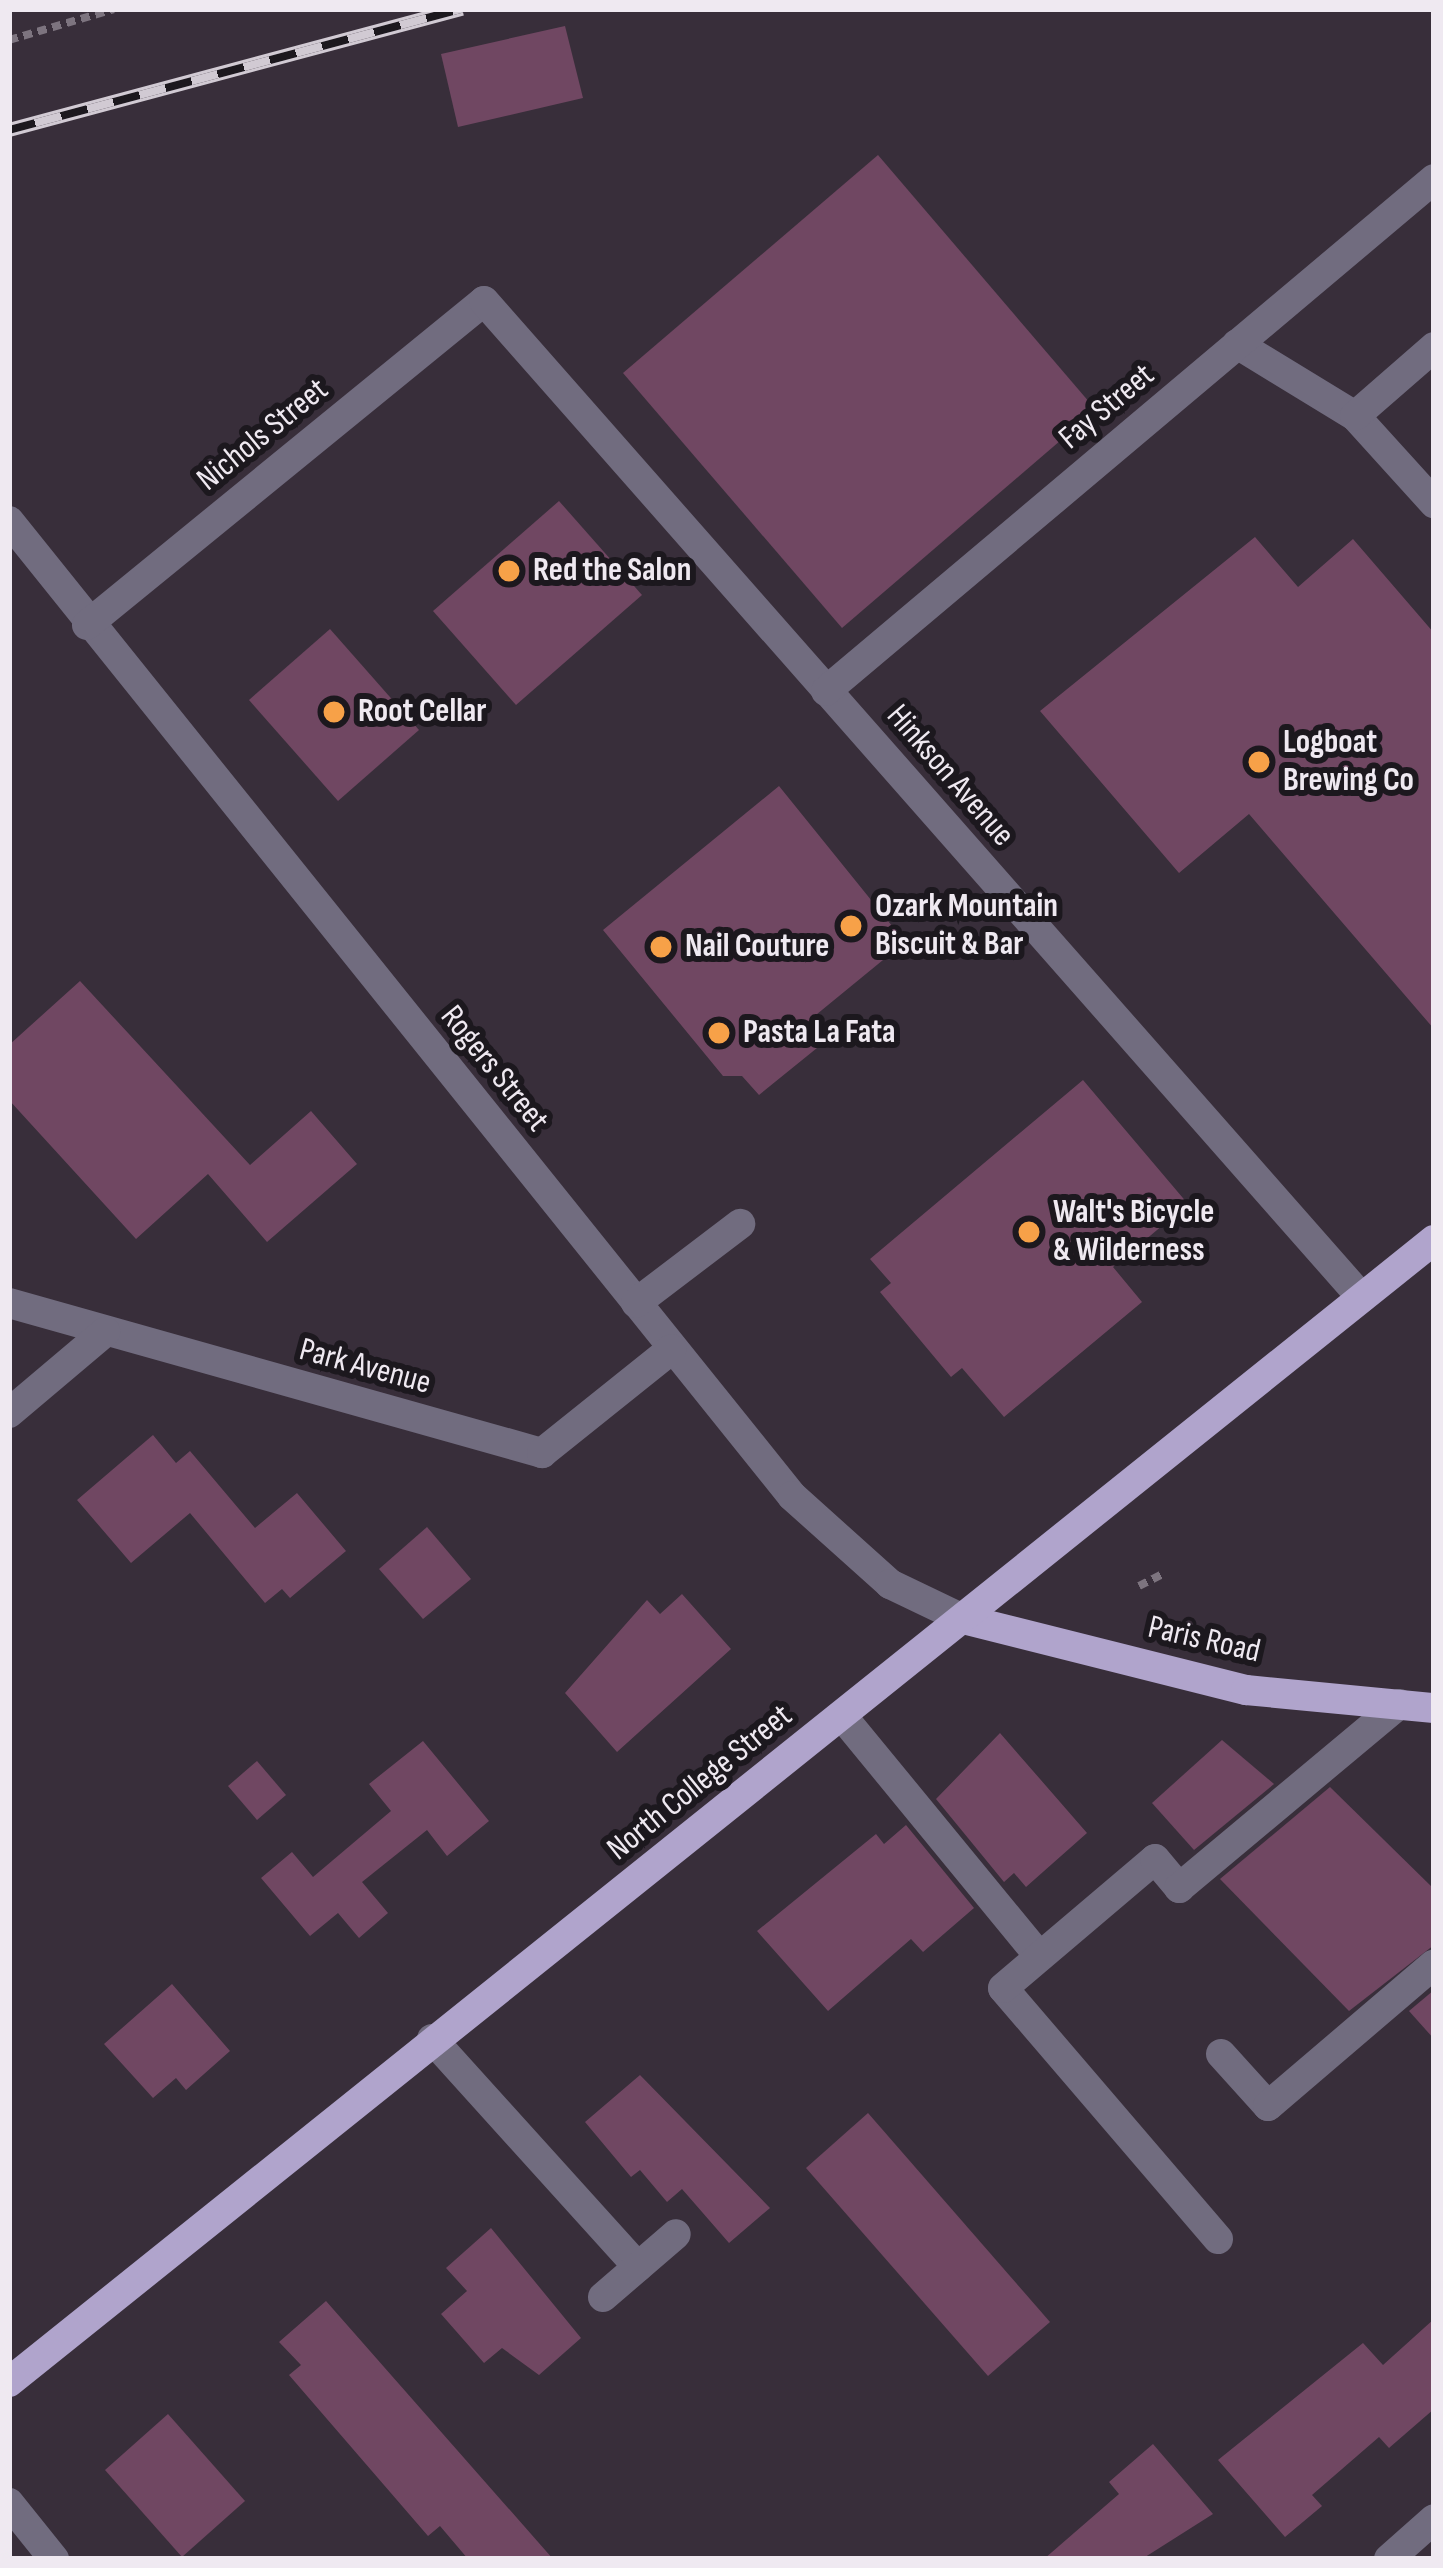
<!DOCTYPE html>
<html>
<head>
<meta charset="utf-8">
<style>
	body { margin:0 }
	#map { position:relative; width:1443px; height:2568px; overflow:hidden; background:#382e3a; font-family:"Sofia Sans Condensed",sans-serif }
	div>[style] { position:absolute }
	.building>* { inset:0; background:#704762 }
	.path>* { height:8px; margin-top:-4px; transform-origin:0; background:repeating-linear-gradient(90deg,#7d747f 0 9px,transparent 0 15px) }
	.minor>* { height:30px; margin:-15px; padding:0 15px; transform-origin:15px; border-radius:15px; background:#716c7f }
	.major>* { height:30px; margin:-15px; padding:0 15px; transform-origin:15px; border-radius:15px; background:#b0a4cc }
	.rail>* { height:14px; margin-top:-7px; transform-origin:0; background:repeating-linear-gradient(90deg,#1c181e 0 27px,#d1cad3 0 54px); box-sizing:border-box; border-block:3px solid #d1cad3 }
	.dots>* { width:33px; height:33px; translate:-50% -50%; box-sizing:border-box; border:6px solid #1c181e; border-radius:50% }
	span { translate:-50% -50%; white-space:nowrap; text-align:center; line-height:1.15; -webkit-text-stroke:12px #1c181e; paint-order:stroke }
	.street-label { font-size:33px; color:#efe9f1 }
	.poi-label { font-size:33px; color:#efe9f1; font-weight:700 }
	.left { translate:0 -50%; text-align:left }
	.frame { position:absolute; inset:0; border:12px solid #efe9f1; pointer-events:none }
</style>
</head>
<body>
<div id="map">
	<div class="building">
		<div style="clip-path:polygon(565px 26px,583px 98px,458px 127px,441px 54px)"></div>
		<div style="clip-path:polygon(878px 155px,1096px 410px,842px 628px,623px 373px)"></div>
		<div style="clip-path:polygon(559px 501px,642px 595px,516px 705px,433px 611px)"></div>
		<div style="clip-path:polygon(1255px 537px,1298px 587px,1353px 539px,1434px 633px,1434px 1029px,1249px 814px,1179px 873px,1040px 711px)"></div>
		<div style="clip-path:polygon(330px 629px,419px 730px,338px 801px,249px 700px)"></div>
		<div style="clip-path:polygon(779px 786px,905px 942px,800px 1028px,817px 1048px,759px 1095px,742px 1076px,723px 1076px,603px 930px)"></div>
		<div style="clip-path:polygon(80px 981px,250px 1165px,311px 1111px,357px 1164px,267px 1242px,208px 1174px,136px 1239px,9px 1100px,9px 1045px)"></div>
		<div style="clip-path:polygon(1083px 1080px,1188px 1204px,1113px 1267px,1142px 1302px,1004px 1417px,962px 1368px,951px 1377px,880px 1292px,891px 1283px,870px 1259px)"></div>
		<div style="clip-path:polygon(153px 1435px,176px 1463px,190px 1451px,255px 1528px,297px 1493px,346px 1551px,290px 1598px,282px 1589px,265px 1603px,190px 1513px,131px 1563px,77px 1500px)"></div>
		<div style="clip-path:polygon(427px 1527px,471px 1579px,423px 1619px,379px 1569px)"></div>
		<div style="clip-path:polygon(682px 1594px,731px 1649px,617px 1752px,565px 1693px,647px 1600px,660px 1614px)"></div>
		<div style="clip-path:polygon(1000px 1733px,1087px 1833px,1026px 1887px,1014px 1873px,1004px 1882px,936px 1799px)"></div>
		<div style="clip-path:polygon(1222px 1740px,1274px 1784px,1194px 1850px,1152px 1803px)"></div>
		<div style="clip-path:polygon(423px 1741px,489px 1821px,447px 1856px,427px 1830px,362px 1882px,388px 1913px,359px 1938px,338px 1913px,310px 1936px,261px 1878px,292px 1852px,313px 1877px,391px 1811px,369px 1784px)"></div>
		<div style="clip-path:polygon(257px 1761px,286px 1795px,257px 1820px,228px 1786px)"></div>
		<div style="clip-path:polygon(1330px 1787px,1434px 1889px,1434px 1945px,1349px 2011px,1220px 1879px)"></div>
		<div style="clip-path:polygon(906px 1825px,974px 1908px,923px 1952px,911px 1939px,828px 2011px,757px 1931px,876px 1834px,884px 1844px)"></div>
		<div style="clip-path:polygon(172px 1984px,230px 2051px,186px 2090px,176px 2078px,153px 2098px,104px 2044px)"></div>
		<div style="clip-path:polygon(1434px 1990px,1434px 2039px,1409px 2011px)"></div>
		<div style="clip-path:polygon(640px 2075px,770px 2208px,729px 2243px,682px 2189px,667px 2202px,640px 2170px,631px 2177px,585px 2122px)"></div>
		<div style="clip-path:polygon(868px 2113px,1050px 2322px,988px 2376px,806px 2168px)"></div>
		<div style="clip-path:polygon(491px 2228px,581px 2338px,539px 2375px,502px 2348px,484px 2363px,441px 2314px,467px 2291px,446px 2268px)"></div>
		<div style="clip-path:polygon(326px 2301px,553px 2559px,468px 2559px,440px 2526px,428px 2536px,289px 2375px,301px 2365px,279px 2342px)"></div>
		<div style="clip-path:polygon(1434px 2319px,1434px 2409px,1389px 2448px,1379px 2437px,1312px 2495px,1322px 2506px,1285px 2537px,1218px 2460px,1363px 2343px,1383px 2365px)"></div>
		<div style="clip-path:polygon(168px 2414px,245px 2501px,182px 2557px,105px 2470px)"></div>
		<div style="clip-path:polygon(1153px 2444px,1213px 2514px,1142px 2559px,1044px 2559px,1119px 2494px,1109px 2482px)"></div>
	</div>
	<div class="path">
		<div style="left:9px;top:40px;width:109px;rotate:-16.4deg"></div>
		<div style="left:1139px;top:1586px;width:29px;rotate:-27deg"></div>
	</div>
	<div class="minor">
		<div style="left:1237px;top:344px;width:138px;rotate:31.4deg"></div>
		<div style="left:1355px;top:416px;width:118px;rotate:47.8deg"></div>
		<div style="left:1355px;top:416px;width:105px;rotate:-41.1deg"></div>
		<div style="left:9px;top:521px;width:1250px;rotate:51.23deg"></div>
		<div style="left:792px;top:1496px;width:132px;rotate:41.9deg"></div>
		<div style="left:890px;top:1584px;width:81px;rotate:25.6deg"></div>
		<div style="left:87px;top:625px;width:512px;rotate:-39.22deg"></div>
		<div style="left:484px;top:301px;width:1328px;rotate:48.63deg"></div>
		<div style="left:826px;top:691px;width:795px;rotate:-40.1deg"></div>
		<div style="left:9px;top:1303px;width:554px;rotate:15.72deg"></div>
		<div style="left:542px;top:1453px;width:166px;rotate:-38.7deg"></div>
		<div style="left:636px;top:1303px;width:131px;rotate:-37.2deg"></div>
		<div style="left:9px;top:1413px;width:126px;rotate:-40.2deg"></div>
		<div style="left:842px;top:1716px;width:310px;rotate:50.6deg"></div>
		<div style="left:432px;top:2039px;width:307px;rotate:47.9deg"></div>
		<div style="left:1221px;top:2054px;width:70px;rotate:47.9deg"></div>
		<div style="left:1268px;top:2106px;width:218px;rotate:-40.5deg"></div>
		<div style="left:1218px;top:2239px;width:330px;rotate:-130.6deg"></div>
		<div style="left:1003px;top:1988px;width:199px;rotate:-40.3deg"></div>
		<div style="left:1155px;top:1859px;width:38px;rotate:50deg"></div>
		<div style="left:1179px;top:1888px;width:287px;rotate:-39.9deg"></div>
		<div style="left:603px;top:2297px;width:96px;rotate:-40.8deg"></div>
		<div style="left:9px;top:2503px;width:72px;rotate:51.2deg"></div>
		<div style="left:1389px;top:2559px;width:60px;rotate:-41.6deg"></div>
	</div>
	<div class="major">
		<div style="left:963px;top:1619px;width:292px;rotate:14.1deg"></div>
		<div style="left:1246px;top:1690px;width:189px;rotate:5.5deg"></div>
		<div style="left:9px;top:2382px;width:1826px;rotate:-38.71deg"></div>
	</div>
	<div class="rail">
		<div style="left:9px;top:130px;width:469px;rotate:-15deg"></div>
	</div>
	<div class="dots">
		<div style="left:509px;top:571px;background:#f7a148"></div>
		<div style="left:334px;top:712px;background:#f7a148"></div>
		<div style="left:1259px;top:762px;background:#f7a148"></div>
		<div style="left:851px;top:926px;background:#f7a148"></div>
		<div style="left:661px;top:947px;background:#f7a148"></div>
		<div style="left:719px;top:1033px;background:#f7a148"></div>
		<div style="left:1029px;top:1232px;background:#f7a148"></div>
	</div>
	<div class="street-label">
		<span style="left:1107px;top:407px;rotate:-40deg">Fay Street</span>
		<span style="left:263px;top:435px;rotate:-39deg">Nichols Street</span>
		<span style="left:950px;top:776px;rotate:49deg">Hinkson Avenue</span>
		<span style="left:494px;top:1069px;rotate:51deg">Rogers Street</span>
		<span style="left:365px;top:1367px;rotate:15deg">Park Avenue</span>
		<span style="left:1204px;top:1640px;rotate:13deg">Paris Road</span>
		<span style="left:700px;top:1783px;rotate:-39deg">North College Street</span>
	</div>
	<div class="poi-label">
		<span class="left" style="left:533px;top:571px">Red the Salon</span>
		<span class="left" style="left:358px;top:712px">Root Cellar</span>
		<span class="left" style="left:1283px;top:762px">Logboat<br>Brewing Co</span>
		<span class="left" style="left:875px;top:926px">Ozark Mountain<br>Biscuit &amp; Bar</span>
		<span class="left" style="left:685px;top:947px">Nail Couture</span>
		<span class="left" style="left:743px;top:1033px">Pasta La Fata</span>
		<span class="left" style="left:1053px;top:1232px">Walt's Bicycle<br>&amp; Wilderness</span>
	</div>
	<div class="frame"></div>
</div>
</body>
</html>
